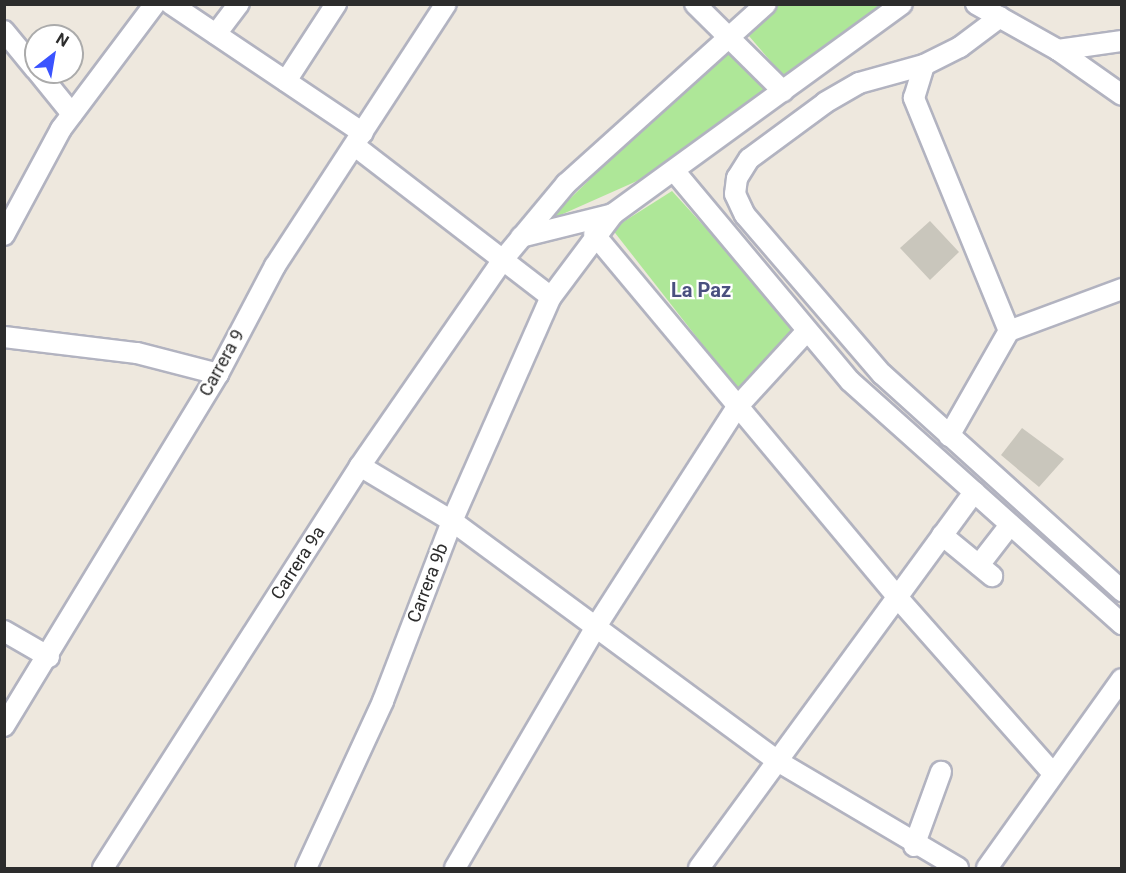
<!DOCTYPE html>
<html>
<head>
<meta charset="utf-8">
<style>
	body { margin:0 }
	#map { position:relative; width:1126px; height:873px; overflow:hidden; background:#eee8de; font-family:Roboto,sans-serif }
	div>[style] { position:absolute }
	.green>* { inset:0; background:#aee798 }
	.building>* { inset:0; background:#c9c6bc }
	.roads { filter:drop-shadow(2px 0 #b2b3c0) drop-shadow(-2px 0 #b2b3c0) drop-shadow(0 2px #b2b3c0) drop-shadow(0 -2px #b2b3c0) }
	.street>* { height:20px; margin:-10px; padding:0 10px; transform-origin:10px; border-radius:10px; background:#fff }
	span { translate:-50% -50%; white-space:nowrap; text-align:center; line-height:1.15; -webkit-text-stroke:4.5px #fff; paint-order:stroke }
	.street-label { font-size:18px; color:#2c2c2c }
	.neighbourhood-label { font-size:20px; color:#4a507f; font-weight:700 }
	.frame { position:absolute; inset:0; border:6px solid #2c2c2c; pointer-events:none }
	.north { position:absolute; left:24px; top:24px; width:60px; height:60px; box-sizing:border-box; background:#fff; border:2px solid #ababab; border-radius:50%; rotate:31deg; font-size:16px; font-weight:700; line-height:24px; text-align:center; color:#2c2c2c }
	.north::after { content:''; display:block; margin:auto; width:21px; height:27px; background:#3a53ff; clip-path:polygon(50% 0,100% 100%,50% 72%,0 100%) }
</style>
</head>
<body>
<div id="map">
	<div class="green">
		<div style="clip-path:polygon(772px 5px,888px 5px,785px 78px,743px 29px)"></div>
		<div style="clip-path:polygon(730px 43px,769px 91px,673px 165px,547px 221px)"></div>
		<div style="clip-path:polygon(672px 191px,798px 329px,738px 390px,612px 229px)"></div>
	</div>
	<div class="building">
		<div style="clip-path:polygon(930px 221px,959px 252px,930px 280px,900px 248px)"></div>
		<div style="clip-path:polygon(1022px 428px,1064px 459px,1039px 487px,1001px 455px)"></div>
	</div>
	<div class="roads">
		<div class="street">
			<div style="left:171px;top:4px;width:231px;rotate:33.9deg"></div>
			<div style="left:695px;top:4px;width:124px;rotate:44.7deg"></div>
			<div style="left:976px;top:4px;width:94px;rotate:29.3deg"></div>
			<div style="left:1058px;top:50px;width:78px;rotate:35.1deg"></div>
			<div style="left:4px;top:31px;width:50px;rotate:50.6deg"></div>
			<div style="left:216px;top:34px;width:38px;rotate:-53deg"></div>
			<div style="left:1058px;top:50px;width:65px;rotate:-8deg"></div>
			<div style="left:924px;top:65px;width:67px;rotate:164.5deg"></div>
			<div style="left:859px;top:83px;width:39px;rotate:150deg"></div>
			<div style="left:825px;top:103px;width:94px;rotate:143.6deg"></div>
			<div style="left:749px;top:159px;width:22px;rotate:122deg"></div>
			<div style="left:737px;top:178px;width:16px;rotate:97deg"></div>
			<div style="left:735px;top:194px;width:23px;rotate:65deg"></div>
			<div style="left:745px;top:215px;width:210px;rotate:49.3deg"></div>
			<div style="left:882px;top:374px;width:324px;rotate:42.1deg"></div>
			<div style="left:38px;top:72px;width:54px;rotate:51deg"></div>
			<div style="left:286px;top:81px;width:92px;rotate:-57deg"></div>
			<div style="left:355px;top:146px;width:247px;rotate:37.6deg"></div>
			<div style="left:676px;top:173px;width:271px;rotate:50.1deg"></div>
			<div style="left:850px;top:381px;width:365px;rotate:41.8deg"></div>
			<div style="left:594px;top:234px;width:473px;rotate:50.1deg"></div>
			<div style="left:897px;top:597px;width:234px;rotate:48.5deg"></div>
			<div style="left:4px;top:235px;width:120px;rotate:-61.7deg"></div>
			<div style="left:61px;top:129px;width:156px;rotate:-53.1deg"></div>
			<div style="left:521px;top:237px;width:95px;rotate:-14deg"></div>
			<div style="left:1009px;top:331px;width:121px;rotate:-20.4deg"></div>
			<div style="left:4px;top:337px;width:134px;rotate:6.9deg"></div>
			<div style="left:137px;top:353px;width:84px;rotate:14.5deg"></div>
			<div style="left:949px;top:436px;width:121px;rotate:-60.3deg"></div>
			<div style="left:1009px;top:331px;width:252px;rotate:-112.2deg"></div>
			<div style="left:914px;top:98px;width:34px;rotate:-73deg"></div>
			<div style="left:924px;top:65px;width:40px;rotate:-26.6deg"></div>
			<div style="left:960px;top:47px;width:50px;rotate:-36.9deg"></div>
			<div style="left:360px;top:466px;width:107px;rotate:30.9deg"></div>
			<div style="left:452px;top:521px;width:406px;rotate:36.4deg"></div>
			<div style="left:779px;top:762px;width:208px;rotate:30.6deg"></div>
			<div style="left:942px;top:535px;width:65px;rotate:39.4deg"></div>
			<div style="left:979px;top:565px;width:51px;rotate:-52.2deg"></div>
			<div style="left:4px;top:631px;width:52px;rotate:30deg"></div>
			<div style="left:4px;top:726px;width:412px;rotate:-58.7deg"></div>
			<div style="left:218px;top:374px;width:122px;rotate:-62.2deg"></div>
			<div style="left:275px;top:266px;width:313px;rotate:-56.9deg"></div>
			<div style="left:914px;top:846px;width:79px;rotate:-70deg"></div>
			<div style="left:103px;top:868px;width:477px;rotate:-57.4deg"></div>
			<div style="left:360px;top:466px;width:248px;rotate:-55.3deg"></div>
			<div style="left:501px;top:262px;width:102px;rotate:-50.2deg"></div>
			<div style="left:566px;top:184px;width:269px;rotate:-42deg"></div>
			<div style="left:306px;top:868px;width:184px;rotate:-65.2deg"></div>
			<div style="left:383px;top:701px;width:193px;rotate:-69deg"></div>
			<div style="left:452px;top:521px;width:245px;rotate:-66.2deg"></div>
			<div style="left:551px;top:297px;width:104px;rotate:-53.2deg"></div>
			<div style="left:613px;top:214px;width:357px;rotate:-36deg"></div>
			<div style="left:455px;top:868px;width:281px;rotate:-59.7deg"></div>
			<div style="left:597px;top:625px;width:259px;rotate:-57.3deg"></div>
			<div style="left:737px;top:407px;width:102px;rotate:-47.4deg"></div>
			<div style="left:699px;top:868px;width:466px;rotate:-53.8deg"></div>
			<div style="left:987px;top:868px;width:232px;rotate:-54.5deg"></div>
		</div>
	</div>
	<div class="street-label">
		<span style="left:222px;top:363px;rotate:-61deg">Carrera 9</span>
		<span style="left:298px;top:563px;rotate:-57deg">Carrera 9a</span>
		<span style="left:428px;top:583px;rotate:-69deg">Carrera 9b</span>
	</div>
	<div class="neighbourhood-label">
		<span style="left:701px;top:290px">La Paz</span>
	</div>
	<div class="frame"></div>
	<div class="north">N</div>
</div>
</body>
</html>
